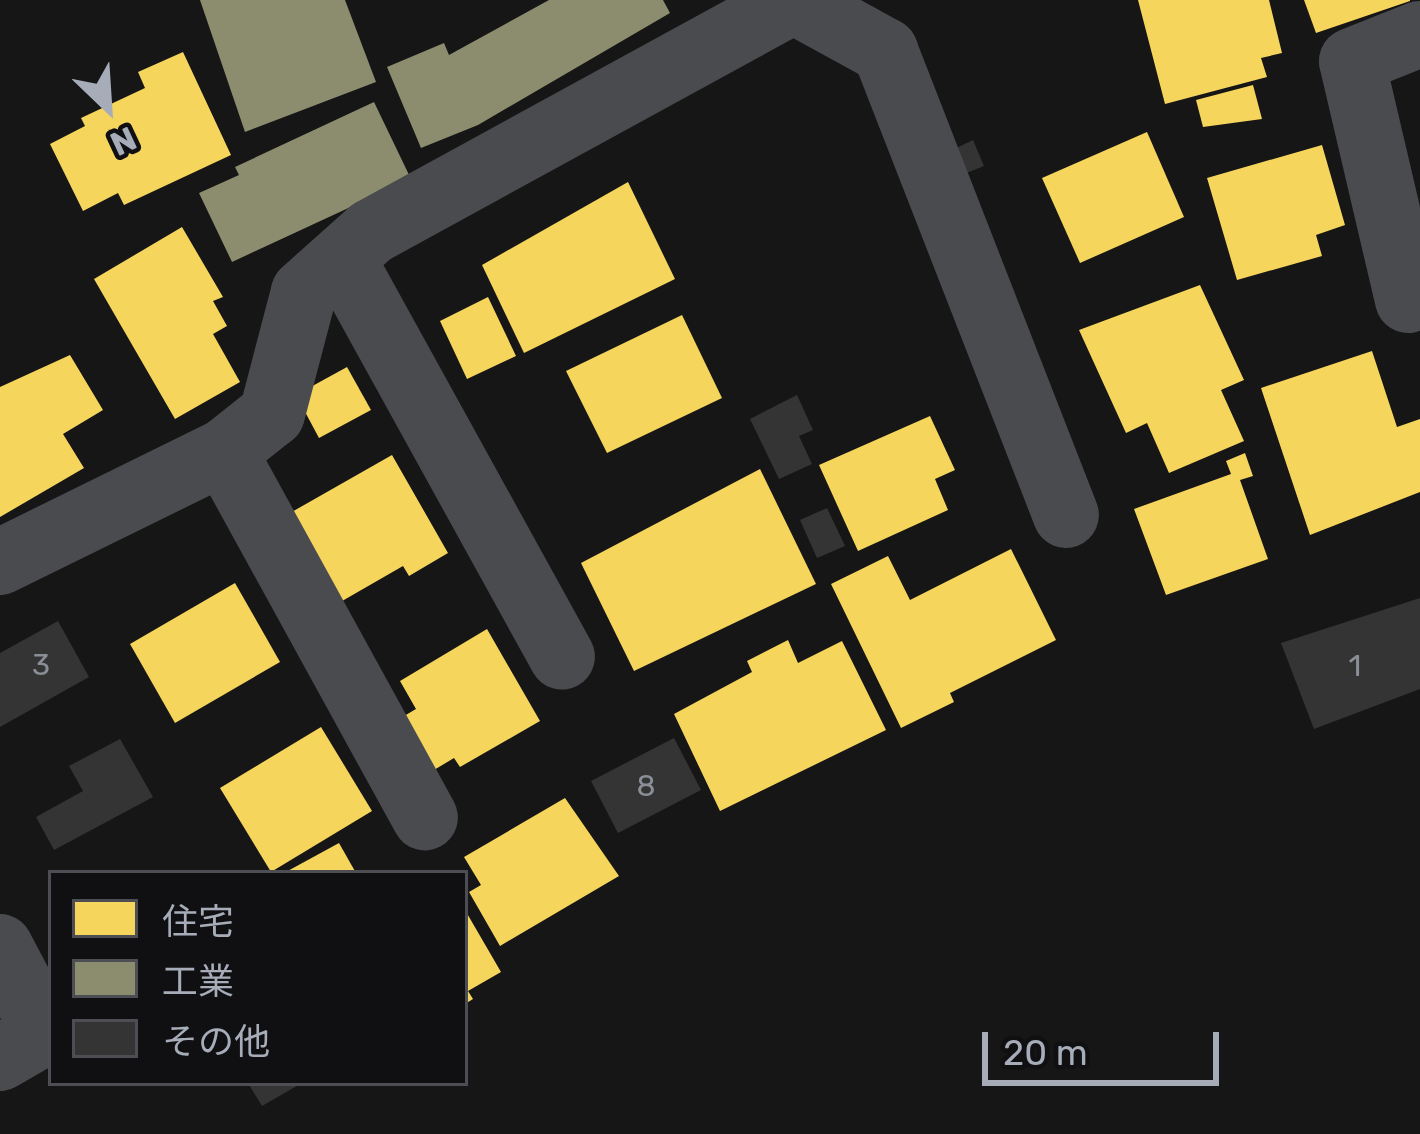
<!DOCTYPE html>
<html>
<head>
<meta charset="utf-8">
<style>
	body { margin:0 }
	#map { position:relative; width:1420px; height:1134px; overflow:hidden; background:#161616; font-family:Rubik,"Noto Sans JP",sans-serif }
	div>[style] { position:absolute }
	.homes>* { inset:0; background:#f6d55c }
	.industry>* { inset:0; background:#8c8c6e }
	.building>* { inset:0; background:#343435 }
	.street>* { height:66px; margin:-33px; padding:0 33px; transform-origin:33px; border-radius:33px; background:#4a4b4f }
	span { translate:-50% -50%; white-space:nowrap; text-align:center; line-height:1.15; -webkit-text-stroke:12px #101012; paint-order:stroke }
	.number-label { font-size:30px; color:#8a8e97 }
	.number-label span { -webkit-text-stroke-width:0 }
	.legend { position:absolute; left:48px; top:870px; width:420px; height:216px; box-sizing:border-box; background:#101012; border:3px solid #4c4e54; margin:0; padding:15px 21px; list-style:none; font-size:36px; color:#a6acb8 }
	.legend li { display:flex; align-items:center; gap:24px; height:60px }
	.legend b { width:60px; border:3px solid #4c4e54 }
	.north { position:absolute; left:48px; top:48px; width:120px; height:120px; -webkit-text-stroke:9px #101012; paint-order:stroke; rotate:155deg; font-size:33px; font-weight:700; line-height:48px; text-align:center; color:#a6acb8 }
	.north::after { content:''; display:block; margin:auto; width:42px; height:54px; background:#a6acb8; clip-path:polygon(50% 0,100% 100%,50% 72%,0 100%) }
	.scale { position:absolute; left:982px; top:1032px; width:237px; height:54px; box-sizing:border-box; border:6px solid #a6acb8; border-top:0; padding-left:15px; font-size:36px; line-height:42px; white-space:nowrap; color:#a6acb8; -webkit-text-stroke:9px #101012; paint-order:stroke }
</style>
</head>
<body>
<div id="map">
	<div class="homes">
		<div style="clip-path:polygon(1138px 0,1269px 0,1282px 53px,1261px 58px,1267px 77px,1165px 104px)"></div>
		<div style="clip-path:polygon(1304px 0,1410px 0,1410px 1px,1316px 33px)"></div>
		<div style="clip-path:polygon(183px 52px,231px 155px,124px 205px,118px 193px,83px 211px,50px 144px,85px 126px,81px 118px,145px 88px,138px 72px)"></div>
		<div style="clip-path:polygon(1253px 85px,1262px 119px,1203px 127px,1196px 100px)"></div>
		<div style="clip-path:polygon(1147px 132px,1184px 217px,1080px 263px,1042px 178px)"></div>
		<div style="clip-path:polygon(1322px 145px,1345px 225px,1316px 235px,1322px 256px,1237px 280px,1207px 178px)"></div>
		<div style="clip-path:polygon(628px 182px,675px 279px,524px 353px,482px 265px)"></div>
		<div style="clip-path:polygon(182px 227px,223px 297px,213px 301px,227px 326px,213px 334px,240px 382px,175px 419px,94px 279px)"></div>
		<div style="clip-path:polygon(1200px 285px,1244px 380px,1221px 390px,1244px 441px,1169px 473px,1147px 423px,1126px 433px,1079px 330px)"></div>
		<div style="clip-path:polygon(488px 297px,516px 356px,467px 379px,440px 321px)"></div>
		<div style="clip-path:polygon(682px 315px,722px 398px,607px 453px,566px 371px)"></div>
		<div style="clip-path:polygon(1372px 351px,1397px 427px,1420px 419px,1420px 492px,1310px 535px,1261px 388px)"></div>
		<div style="clip-path:polygon(70px 355px,103px 410px,63px 434px,84px 468px,0 517px,0 387px)"></div>
		<div style="clip-path:polygon(347px 367px,371px 410px,319px 438px,296px 395px)"></div>
		<div style="clip-path:polygon(930px 416px,955px 470px,935px 479px,948px 510px,858px 551px,819px 465px)"></div>
		<div style="clip-path:polygon(1245px 453px,1253px 476px,1240px 480px,1268px 559px,1166px 595px,1134px 509px,1231px 474px,1226px 461px)"></div>
		<div style="clip-path:polygon(392px 455px,448px 553px,409px 576px,403px 566px,330px 608px,283px 517px)"></div>
		<div style="clip-path:polygon(760px 469px,816px 584px,634px 671px,581px 563px)"></div>
		<div style="clip-path:polygon(1011px 549px,1056px 640px,950px 693px,954px 702px,901px 728px,831px 584px,888px 556px,910px 600px)"></div>
		<div style="clip-path:polygon(235px 583px,280px 662px,175px 723px,130px 644px)"></div>
		<div style="clip-path:polygon(487px 629px,540px 721px,460px 767px,454px 758px,429px 773px,399px 719px,416px 709px,400px 681px)"></div>
		<div style="clip-path:polygon(788px 640px,798px 663px,842px 641px,886px 730px,720px 811px,674px 714px,752px 672px,747px 661px)"></div>
		<div style="clip-path:polygon(321px 727px,372px 811px,271px 872px,220px 788px)"></div>
		<div style="clip-path:polygon(565px 798px,619px 876px,500px 946px,469px 892px,481px 885px,464px 857px)"></div>
		<div style="clip-path:polygon(339px 843px,356px 873px,284px 873px)"></div>
		<div style="clip-path:polygon(465px 910px,501px 972px,468px 991px,473px 999px,465px 1004px)"></div>
	</div>
	<div class="industry">
		<div style="clip-path:polygon(200px 0,345px 0,376px 82px,245px 132px)"></div>
		<div style="clip-path:polygon(549px 0,663px 0,670px 13px,478px 125px,421px 148px,387px 67px,444px 43px,449px 55px)"></div>
		<div style="clip-path:polygon(374px 102px,411px 179px,232px 262px,199px 193px,239px 175px,235px 167px)"></div>
	</div>
	<div class="building">
		<div style="clip-path:polygon(973px 140px,984px 166px,954px 178px,944px 154px)"></div>
		<div style="clip-path:polygon(797px 395px,813px 430px,799px 436px,812px 464px,779px 479px,750px 419px)"></div>
		<div style="clip-path:polygon(827px 508px,845px 546px,817px 558px,800px 520px)"></div>
		<div style="clip-path:polygon(1420px 598px,1420px 689px,1314px 729px,1281px 643px)"></div>
		<div style="clip-path:polygon(58px 621px,89px 677px,0 727px,0 653px)"></div>
		<div style="clip-path:polygon(674px 738px,701px 790px,618px 833px,591px 781px)"></div>
		<div style="clip-path:polygon(120px 739px,153px 797px,54px 850px,36px 817px,83px 791px,69px 766px)"></div>
		<div style="clip-path:polygon(248px 1083px,302px 1083px,262px 1106px)"></div>
	</div>
	<div class="street">
		<div style="left:796px;top:2px;width:102px;rotate:28.8deg"></div>
		<div style="left:885px;top:51px;width:498px;rotate:68.7deg"></div>
		<div style="left:343px;top:260px;width:453px;rotate:61.1deg"></div>
		<div style="left:1408px;top:300px;width:245px;rotate:-103.2deg"></div>
		<div style="left:1352px;top:61px;width:73px;rotate:-21.7deg"></div>
		<div style="left:224px;top:452px;width:417px;rotate:61.2deg"></div>
		<div style="left:0;top:562px;width:250px;rotate:-26.2deg"></div>
		<div style="left:224px;top:452px;width:61px;rotate:-38.4deg"></div>
		<div style="left:272px;top:414px;width:126px;rotate:-75.3deg"></div>
		<div style="left:304px;top:292px;width:90px;rotate:-41.8deg"></div>
		<div style="left:371px;top:232px;width:483px;rotate:-28.7deg"></div>
		<div style="left:0;top:947px;width:96px;rotate:62.1deg"></div>
		<div style="left:45px;top:1032px;width:52px;rotate:150deg"></div>
	</div>
	<div class="number-label">
		<span style="left:41px;top:665px">3</span>
		<span style="left:1355px;top:666px">1</span>
		<span style="left:646px;top:786px">8</span>
	</div>
	<ul class="legend">
	<li><b style="height:33px;background:#f6d55c"></b>住宅</li>
	<li><b style="height:33px;background:#8c8c6e"></b>工業</li>
	<li><b style="height:33px;background:#343435"></b>その他</li>
	</ul>
	<div class="north">N</div>
	<div class="scale">20 m</div>
</div>
</body>
</html>
